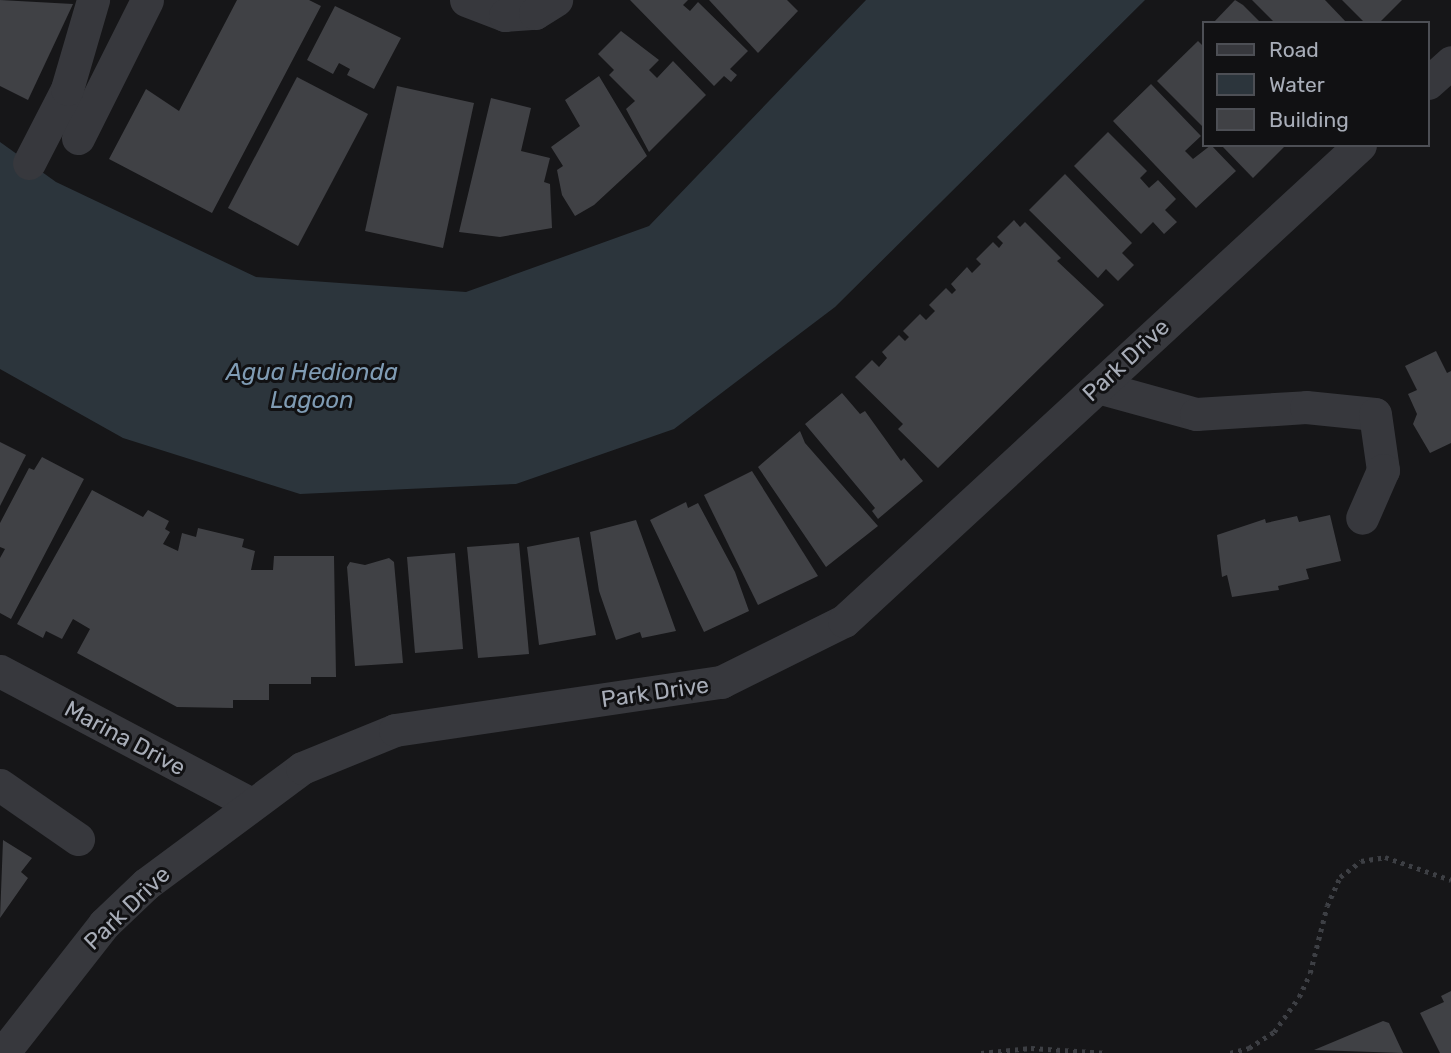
<!DOCTYPE html>
<html>
<head>
<meta charset="utf-8">
<style>
	body { margin:0 }
	#map { position:relative; width:1451px; height:1053px; overflow:hidden; background:#161618; font-family:Rubik,sans-serif }
	div>[style] { position:absolute }
	.water>* { inset:0; background:#2c353c }
	.building>* { inset:0; background:#404145 }
	.path>* { height:4.5px; margin-top:-2.25px; transform-origin:0; background:repeating-linear-gradient(90deg,#3d3f44 0 3.5px,transparent 0 8.5px) }
	.minor>* { height:33px; margin:-16.5px; padding:0 16.5px; transform-origin:16.5px; border-radius:16.5px; background:#37383d }
	span { translate:-50% -50%; white-space:nowrap; text-align:center; line-height:1.15; -webkit-text-stroke:6px #111113; paint-order:stroke }
	.street-label { font-size:23px; color:#a8adb8 }
	.water-label { font-size:24px; color:#7f9bb3; font-style:italic }
	.legend { position:absolute; left:1202px; top:21px; width:228px; height:126px; box-sizing:border-box; background:#111113; border:2px solid #4d4f55; margin:0; padding:9px 12px; list-style:none; font-size:21px; color:#a8adb8 }
	.legend li { display:flex; align-items:center; gap:14px; height:35px }
	.legend b { width:35px; border:2px solid #4d4f55 }
</style>
</head>
<body>
<div id="map">
	<div class="water">
		<div style="clip-path:polygon(866px 0,1145px 0,835px 307px,674px 429px,516px 484px,300px 494px,123px 438px,0 369px,0 142px,56px 182px,256px 277px,466px 292px,649px 226px)"></div>
	</div>
	<div class="building">
		<div style="clip-path:polygon(0 0,73px 4px,28px 100px,0 86px)"></div>
		<div style="clip-path:polygon(237px 0,309px 0,321px 6px,212px 213px,109px 159px,146px 89px,179px 111px)"></div>
		<div style="clip-path:polygon(630px 0,688px 0,683px 5px,690px 11px,698px 2px,748px 51px,730px 69px,737px 75px,731px 82px,724px 76px,714px 86px)"></div>
		<div style="clip-path:polygon(709px 0,787px 0,798px 11px,758px 53px)"></div>
		<div style="clip-path:polygon(1235px 0,1243px 5px,1261px 23px,1213px 23px)"></div>
		<div style="clip-path:polygon(1252px 0,1325px 0,1347px 23px,1275px 23px)"></div>
		<div style="clip-path:polygon(1342px 0,1402px 0,1379px 23px,1365px 23px)"></div>
		<div style="clip-path:polygon(335px 6px,401px 38px,374px 89px,347px 75px,350px 69px,339px 63px,333px 74px,307px 60px)"></div>
		<div style="clip-path:polygon(621px 31px,659px 60px,649px 70px,657px 78px,673px 61px,706px 95px,649px 152px,626px 109px,635px 101px,609px 75px,614px 70px,598px 54px)"></div>
		<div style="clip-path:polygon(1198px 41px,1204px 47px,1204px 128px,1157px 81px)"></div>
		<div style="clip-path:polygon(599px 76px,647px 156px,594px 205px,575px 216px,562px 195px,557px 170px,563px 166px,551px 147px,580px 126px,565px 100px)"></div>
		<div style="clip-path:polygon(297px 77px,368px 114px,298px 246px,228px 208px)"></div>
		<div style="clip-path:polygon(1151px 84px,1201px 136px,1185px 151px,1193px 159px,1211px 145px,1236px 171px,1196px 208px,1113px 121px)"></div>
		<div style="clip-path:polygon(397px 86px,474px 103px,443px 248px,365px 231px)"></div>
		<div style="clip-path:polygon(491px 98px,531px 108px,521px 151px,550px 158px,544px 182px,550px 184px,552px 228px,500px 237px,459px 232px)"></div>
		<div style="clip-path:polygon(1108px 132px,1147px 171px,1140px 178px,1149px 188px,1158px 180px,1176px 199px,1165px 210px,1177px 222px,1164px 234px,1153px 222px,1141px 234px,1074px 166px)"></div>
		<div style="clip-path:polygon(1221px 145px,1286px 145px,1253px 178px)"></div>
		<div style="clip-path:polygon(1065px 174px,1132px 243px,1122px 253px,1134px 265px,1118px 281px,1106px 269px,1098px 278px,1029px 210px)"></div>
		<div style="clip-path:polygon(1014px 220px,1020px 227px,1025px 222px,1061px 258px,1057px 261px,1104px 305px,938px 468px,898px 429px,903px 424px,855px 377px,872px 360px,879px 367px,887px 358px,882px 352px,899px 335px,905px 341px,909px 337px,903px 331px,920px 314px,926px 320px,935px 311px,929px 305px,946px 288px,952px 294px,956px 290px,951px 284px,967px 267px,972px 273px,981px 264px,976px 259px,993px 242px,999px 248px,1003px 243px,997px 237px)"></div>
		<div style="clip-path:polygon(1436px 351px,1447px 373px,1451px 371px,1451px 443px,1430px 453px,1413px 424px,1417px 414px,1408px 394px,1417px 390px,1405px 366px)"></div>
		<div style="clip-path:polygon(842px 393px,860px 414px,865px 411px,901px 461px,904px 458px,923px 481px,878px 519px,872px 511px,875px 508px,805px 424px)"></div>
		<div style="clip-path:polygon(800px 431px,805px 443px,878px 526px,826px 567px,758px 467px)"></div>
		<div style="clip-path:polygon(0 442px,26px 455px,0 506px)"></div>
		<div style="clip-path:polygon(42px 457px,84px 479px,11px 619px,0 613px,0 558px,5px 549px,0 547px,0 523px,29px 468px,34px 470px)"></div>
		<div style="clip-path:polygon(752px 471px,818px 576px,758px 605px,704px 495px)"></div>
		<div style="clip-path:polygon(92px 490px,143px 517px,148px 510px,169px 521px,165px 529px,170px 532px,163px 544px,178px 551px,182px 533px,196px 537px,198px 528px,244px 539px,242px 547px,255px 551px,251px 570px,273px 570px,274px 556px,334px 556px,336px 677px,311px 677px,311px 684px,269px 684px,269px 700px,233px 700px,233px 708px,177px 707px,77px 653px,90px 629px,73px 619px,62px 639px,46px 631px,43px 638px,17px 624px)"></div>
		<div style="clip-path:polygon(686px 502px,688px 508px,698px 503px,735px 572px,749px 611px,704px 632px,650px 520px)"></div>
		<div style="clip-path:polygon(1330px 515px,1341px 561px,1306px 569px,1309px 579px,1278px 586px,1279px 590px,1232px 597px,1227px 575px,1222px 577px,1217px 535px,1265px 519px,1266px 523px,1297px 516px,1299px 522px)"></div>
		<div style="clip-path:polygon(636px 520px,676px 631px,642px 638px,640px 632px,616px 640px,599px 591px,590px 532px)"></div>
		<div style="clip-path:polygon(579px 537px,596px 635px,539px 645px,527px 547px)"></div>
		<div style="clip-path:polygon(519px 543px,529px 654px,478px 658px,467px 547px)"></div>
		<div style="clip-path:polygon(455px 553px,463px 649px,415px 653px,407px 557px)"></div>
		<div style="clip-path:polygon(389px 558px,394px 562px,403px 663px,355px 666px,347px 567px,350px 562px,365px 565px)"></div>
		<div style="clip-path:polygon(3px 840px,32px 858px,21px 872px,28px 878px,0 918px)"></div>
		<div style="clip-path:polygon(1451px 991px,1451px 1053px,1440px 1053px,1420px 1013px,1444px 1002px,1441px 996px)"></div>
		<div style="clip-path:polygon(1383px 1021px,1389px 1023px,1403px 1053px,1314px 1050px)"></div>
	</div>
	<div class="path">
		<div style="left:981px;top:1053px;width:50px;rotate:-5.7deg"></div>
		<div style="left:1031px;top:1048px;width:76px;rotate:3.8deg"></div>
		<div style="left:1230px;top:1053px;width:20px;rotate:-15deg"></div>
		<div style="left:1249px;top:1048px;width:30px;rotate:-33deg"></div>
		<div style="left:1274px;top:1032px;width:43px;rotate:-54.5deg"></div>
		<div style="left:1299px;top:997px;width:26px;rotate:-65deg"></div>
		<div style="left:1310px;top:973px;width:69px;rotate:-75.8deg"></div>
		<div style="left:1327px;top:906px;width:32px;rotate:-66deg"></div>
		<div style="left:1340px;top:877px;width:26px;rotate:-37deg"></div>
		<div style="left:1361px;top:861px;width:24px;rotate:-9deg"></div>
		<div style="left:1385px;top:857px;width:70px;rotate:19.2deg"></div>
	</div>
	<div class="minor">
		<div style="left:466px;top:0;width:42px;rotate:21deg"></div>
		<div style="left:505px;top:15px;width:30px;rotate:-4deg"></div>
		<div style="left:535px;top:13px;width:25px;rotate:-32deg"></div>
		<div style="left:1428px;top:83px;width:31px;rotate:-42deg"></div>
		<div style="left:78px;top:138px;width:154px;rotate:-63.4deg"></div>
		<div style="left:29px;top:163px;width:83px;rotate:-62.8deg"></div>
		<div style="left:67px;top:89px;width:93px;rotate:-73.7deg"></div>
		<div style="left:1098px;top:387px;width:102px;rotate:15.4deg"></div>
		<div style="left:1196px;top:414px;width:110px;rotate:-3.6deg"></div>
		<div style="left:1306px;top:407px;width:69px;rotate:5.8deg"></div>
		<div style="left:1375px;top:414px;width:57px;rotate:81.9deg"></div>
		<div style="left:1383px;top:470px;width:52px;rotate:113.6deg"></div>
		<div style="left:0;top:671px;width:284px;rotate:27.9deg"></div>
		<div style="left:0;top:785px;width:95px;rotate:34.7deg"></div>
		<div style="left:3px;top:1053px;width:164px;rotate:-51.9deg"></div>
		<div style="left:104px;top:924px;width:58px;rotate:-43.6deg"></div>
		<div style="left:146px;top:884px;width:194px;rotate:-36.6deg"></div>
		<div style="left:302px;top:768px;width:100px;rotate:-22.2deg"></div>
		<div style="left:395px;top:730px;width:330px;rotate:-8.4deg"></div>
		<div style="left:721px;top:682px;width:137px;rotate:-26.4deg"></div>
		<div style="left:844px;top:621px;width:702px;rotate:-42.69deg"></div>
	</div>
	<div class="street-label">
		<span style="left:1126px;top:360px;rotate:-43deg">Park Drive</span>
		<span style="left:655px;top:692px;rotate:-8deg">Park Drive</span>
		<span style="left:125px;top:738px;rotate:28deg">Marina Drive</span>
		<span style="left:127px;top:908px;rotate:-44deg">Park Drive</span>
	</div>
	<div class="water-label">
		<span style="left:312px;top:387px">Agua Hedionda<br>Lagoon</span>
	</div>
	<ul class="legend">
	<li><b style="height:9px;background:#37383d"></b>Road</li>
	<li><b style="height:19px;background:#2c353c"></b>Water</li>
	<li><b style="height:19px;background:#404145"></b>Building</li>
	</ul>
</div>
</body>
</html>
